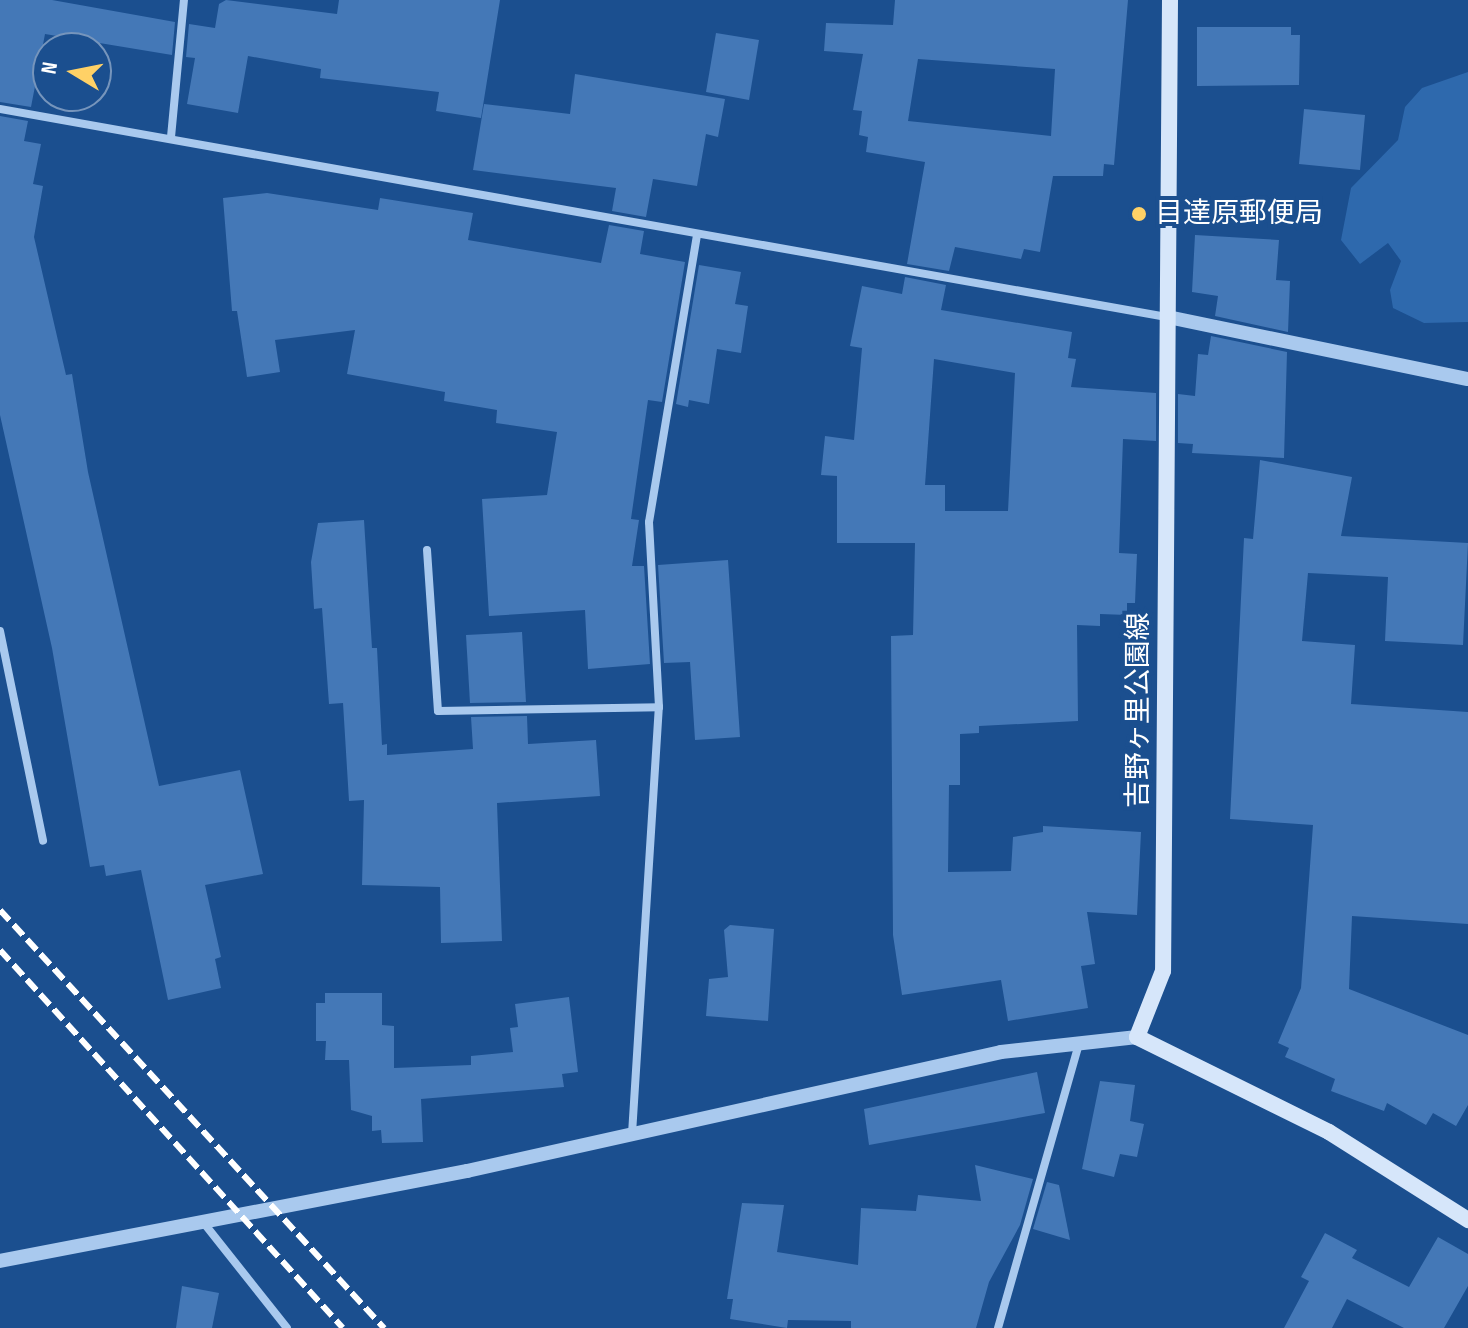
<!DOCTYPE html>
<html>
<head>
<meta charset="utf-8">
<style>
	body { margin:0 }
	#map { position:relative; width:1468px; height:1328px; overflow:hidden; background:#1b4f8f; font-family:"Sofia Sans Condensed","Noto Sans JP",sans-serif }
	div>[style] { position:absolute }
	.green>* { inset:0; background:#2e69ad }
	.building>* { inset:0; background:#4478b7 }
	.minor>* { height:8px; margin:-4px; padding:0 4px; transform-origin:4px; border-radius:4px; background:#a9c9ee }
	.tertiary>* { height:14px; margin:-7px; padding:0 7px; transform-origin:7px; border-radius:7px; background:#a9c9ee }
	.secondary>* { height:16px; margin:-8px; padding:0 8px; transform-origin:8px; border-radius:8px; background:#d6e6fa }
	.rail>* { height:6px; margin-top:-3px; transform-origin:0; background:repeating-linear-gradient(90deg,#fff 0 14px,transparent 0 20px) }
	.dots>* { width:22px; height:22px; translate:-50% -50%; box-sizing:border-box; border:4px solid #1b4f8f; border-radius:50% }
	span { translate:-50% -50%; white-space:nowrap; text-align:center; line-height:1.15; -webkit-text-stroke:8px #1b4f8f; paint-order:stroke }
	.poi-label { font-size:28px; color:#fff }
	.left { translate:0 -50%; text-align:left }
	.street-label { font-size:28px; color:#fff }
	.north { position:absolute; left:32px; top:32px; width:80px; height:80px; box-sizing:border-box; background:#1b4f8f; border:2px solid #7695bc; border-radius:50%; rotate:280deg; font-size:22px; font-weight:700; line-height:32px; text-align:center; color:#fff }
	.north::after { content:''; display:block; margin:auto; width:28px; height:36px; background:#ffd166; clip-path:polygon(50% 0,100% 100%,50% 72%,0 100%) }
</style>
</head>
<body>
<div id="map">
	<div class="green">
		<div style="clip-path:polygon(1468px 72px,1468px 322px,1424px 323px,1393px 308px,1390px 290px,1401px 261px,1388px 243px,1360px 264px,1341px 240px,1351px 188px,1398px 140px,1405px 107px,1422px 88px)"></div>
	</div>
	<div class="building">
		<div style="clip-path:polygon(0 0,52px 0,175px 22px,172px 55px,45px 34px,31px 107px,0 102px)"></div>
		<div style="clip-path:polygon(226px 0,337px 14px,339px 0,500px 0,481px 118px,436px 111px,439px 92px,320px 78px,321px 69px,248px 56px,238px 113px,187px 104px,195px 58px,186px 57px,189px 24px,215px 28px,219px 4px)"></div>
		<div style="clip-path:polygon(evenodd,895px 0,1128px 0,1114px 165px,1104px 164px,1103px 176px,1053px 176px,1040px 252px,1024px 249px,1021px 259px,955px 247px,949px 271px,907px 264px,925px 162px,866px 152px,868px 137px,859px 135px,862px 111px,853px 110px,863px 54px,824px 51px,826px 23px,893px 25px,895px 0,918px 59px,1055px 69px,1051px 136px,908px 121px,918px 59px)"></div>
		<div style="clip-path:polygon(1197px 27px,1291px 27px,1291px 35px,1300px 35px,1299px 85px,1197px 86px)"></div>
		<div style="clip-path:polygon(716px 33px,759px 40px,749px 100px,706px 92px)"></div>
		<div style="clip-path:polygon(575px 74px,725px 99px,718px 137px,706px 134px,697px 186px,653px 179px,646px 217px,612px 211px,616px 188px,473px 170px,484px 104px,570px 114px)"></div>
		<div style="clip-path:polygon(1304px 109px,1365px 115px,1360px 170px,1299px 164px)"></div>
		<div style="clip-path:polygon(0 116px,28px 121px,24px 141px,41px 144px,33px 184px,43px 186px,34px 237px,66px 375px,72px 374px,88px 472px,159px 786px,240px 770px,263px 874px,205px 885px,221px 957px,215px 959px,221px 988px,168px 1000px,141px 870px,106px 876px,104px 865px,90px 867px,52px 648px,0 415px)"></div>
		<div style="clip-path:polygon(267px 193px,378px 210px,380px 198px,473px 213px,468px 240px,601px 263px,609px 225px,644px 231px,640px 254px,685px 262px,662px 402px,648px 400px,631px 519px,639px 520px,632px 566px,644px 566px,650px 664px,588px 669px,585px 610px,489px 616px,482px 499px,547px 495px,557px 432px,496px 423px,497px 410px,444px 401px,445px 392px,347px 374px,355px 330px,275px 340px,280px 372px,247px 377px,237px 311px,232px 311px,223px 198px)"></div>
		<div style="clip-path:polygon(1195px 235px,1279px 240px,1276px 280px,1290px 281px,1288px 332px,1215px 316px,1218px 296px,1192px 292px)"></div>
		<div style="clip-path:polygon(699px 265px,741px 272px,735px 304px,748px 306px,741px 353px,717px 349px,709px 404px,689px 400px,688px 407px,676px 404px)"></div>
		<div style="clip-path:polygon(evenodd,905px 277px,946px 285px,941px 310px,1072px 332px,1068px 358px,1076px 359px,1071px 387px,1156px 393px,1156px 441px,1123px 439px,1119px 553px,1137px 554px,1135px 603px,1127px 603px,1127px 615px,1100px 614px,1100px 626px,1077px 625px,1078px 721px,979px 726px,979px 733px,960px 734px,960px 785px,949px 785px,948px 872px,1011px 871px,1013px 837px,1043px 832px,1043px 826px,1141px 832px,1137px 915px,1087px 912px,1095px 964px,1081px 966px,1088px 1008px,1008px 1021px,1001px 980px,902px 995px,893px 935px,891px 636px,913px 635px,915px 543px,837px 543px,837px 476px,821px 475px,825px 436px,854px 440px,862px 348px,850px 346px,862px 286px,902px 294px,905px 277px,934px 359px,1015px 373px,1008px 511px,945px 511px,945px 485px,925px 485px,934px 359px)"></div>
		<div style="clip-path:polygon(1211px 336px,1287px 352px,1284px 458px,1192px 453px,1193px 444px,1178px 443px,1178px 394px,1195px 396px,1198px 354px,1208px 355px)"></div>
		<div style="clip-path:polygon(1260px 460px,1352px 477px,1341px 536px,1468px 543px,1463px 645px,1385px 641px,1388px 577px,1308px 573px,1302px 641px,1355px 645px,1351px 704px,1468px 712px,1468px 924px,1352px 916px,1349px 989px,1468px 1035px,1468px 1105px,1456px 1126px,1433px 1113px,1426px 1125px,1387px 1103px,1384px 1111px,1331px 1091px,1335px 1079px,1285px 1057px,1289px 1048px,1278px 1043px,1301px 988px,1313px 825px,1230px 819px,1244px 538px,1253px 539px)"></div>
		<div style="clip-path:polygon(364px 520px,372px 648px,377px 648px,382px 745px,387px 744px,387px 755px,473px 749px,471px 717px,527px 716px,528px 744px,596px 740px,600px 796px,497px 803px,502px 941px,441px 943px,440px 887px,362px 885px,364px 800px,349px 801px,343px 703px,329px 704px,322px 608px,314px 609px,311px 562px,318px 523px)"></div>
		<div style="clip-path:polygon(728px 560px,740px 737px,695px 740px,690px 662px,664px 663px,658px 565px)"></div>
		<div style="clip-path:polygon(522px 632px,526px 702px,470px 703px,466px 635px)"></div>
		<div style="clip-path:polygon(730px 925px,774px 929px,768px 1021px,706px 1016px,709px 979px,728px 977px,724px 930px)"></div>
		<div style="clip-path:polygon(325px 993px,382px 993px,382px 1025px,394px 1026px,394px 1068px,471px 1065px,471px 1056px,513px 1052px,510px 1028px,518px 1027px,515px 1004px,569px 997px,578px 1072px,562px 1074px,564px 1087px,421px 1099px,423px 1142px,382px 1143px,381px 1130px,372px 1131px,372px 1116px,351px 1110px,349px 1060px,325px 1060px,326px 1041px,316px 1041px,316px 1003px,325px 1003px)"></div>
		<div style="clip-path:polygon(1037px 1072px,1045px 1113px,869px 1145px,864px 1109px)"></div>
		<div style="clip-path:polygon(1100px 1081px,1135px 1085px,1130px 1121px,1144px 1124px,1137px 1157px,1120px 1154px,1114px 1177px,1082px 1169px)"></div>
		<div style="clip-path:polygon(975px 1165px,1033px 1179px,1020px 1225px,989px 1282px,976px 1328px,851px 1328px,851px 1321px,788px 1320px,787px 1328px,730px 1319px,733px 1299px,727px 1299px,742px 1203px,784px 1205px,777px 1252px,858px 1265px,861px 1208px,916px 1211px,918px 1195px,981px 1201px)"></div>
		<div style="clip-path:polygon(1047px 1182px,1059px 1185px,1070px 1240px,1033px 1229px)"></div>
		<div style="clip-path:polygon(1325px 1233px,1357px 1250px,1352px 1258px,1409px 1287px,1438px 1237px,1468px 1254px,1468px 1286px,1444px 1328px,1404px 1328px,1347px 1299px,1332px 1328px,1284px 1328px,1309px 1281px,1301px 1277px)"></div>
		<div style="clip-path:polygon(182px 1286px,219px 1293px,212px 1328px,176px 1328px)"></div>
	</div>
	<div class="minor">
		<div style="left:0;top:109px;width:1185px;rotate:10.11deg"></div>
		<div style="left:171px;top:137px;width:138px;rotate:-84.6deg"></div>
		<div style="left:427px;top:550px;width:161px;rotate:86.1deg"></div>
		<div style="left:438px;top:711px;width:221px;rotate:-1deg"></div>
		<div style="left:0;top:631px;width:214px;rotate:78.4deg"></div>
		<div style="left:632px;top:1134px;width:428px;rotate:-86.4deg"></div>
		<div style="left:659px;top:707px;width:185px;rotate:-93.1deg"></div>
		<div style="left:649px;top:522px;width:292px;rotate:-80.5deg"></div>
		<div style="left:203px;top:1222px;width:135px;rotate:51.6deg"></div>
		<div style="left:998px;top:1328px;width:296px;rotate:-74.1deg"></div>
	</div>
	<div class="tertiary">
		<div style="left:1168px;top:317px;width:306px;rotate:11.7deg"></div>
		<div style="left:0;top:1261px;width:476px;rotate:-10.9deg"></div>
		<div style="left:467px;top:1171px;width:547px;rotate:-12.56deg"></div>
		<div style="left:1001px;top:1052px;width:137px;rotate:-6.3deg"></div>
	</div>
	<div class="secondary">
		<div style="left:1170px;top:0;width:971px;rotate:90.41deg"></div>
		<div style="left:1163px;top:971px;width:71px;rotate:111.5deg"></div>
		<div style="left:1137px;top:1037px;width:214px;rotate:26.3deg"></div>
		<div style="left:1329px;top:1132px;width:165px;rotate:32.3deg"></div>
	</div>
	<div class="rail">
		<div style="left:0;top:910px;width:568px;rotate:47.43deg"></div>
		<div style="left:0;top:950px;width:510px;rotate:47.78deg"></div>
	</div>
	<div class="dots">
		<div style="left:1139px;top:214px;background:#ffd166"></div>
	</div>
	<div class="poi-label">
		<span class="left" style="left:1155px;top:214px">目達原郵便局</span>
	</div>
	<div class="street-label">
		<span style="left:1139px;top:710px;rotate:-90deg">吉野ヶ里公園線</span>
	</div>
	<div class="north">N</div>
</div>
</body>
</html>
